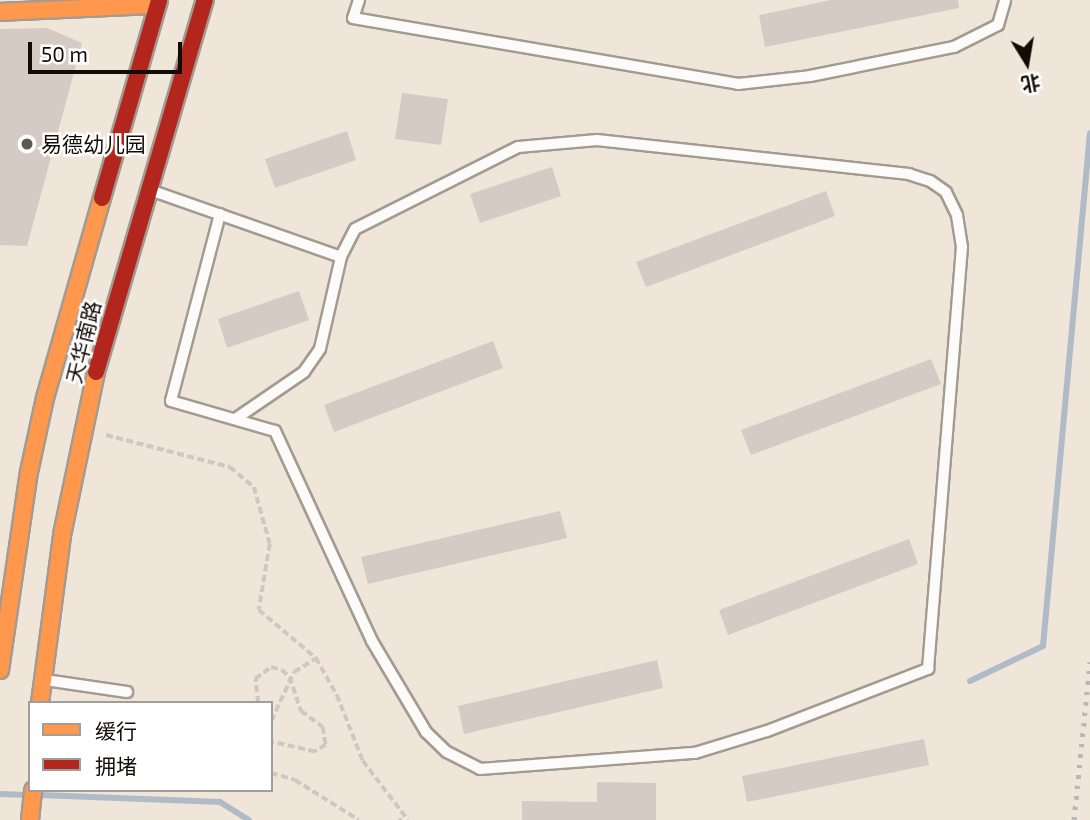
<!DOCTYPE html>
<html>
<head>
<meta charset="utf-8">
<style>
	body { margin:0 }
	#map { position:relative; width:1090px; height:820px; overflow:hidden; background:#efe5d8; font-family:"Exo 2","Noto Sans SC",sans-serif }
	div>[style] { position:absolute }
	.stream>* { height:6px; margin:-3px; padding:0 3px; transform-origin:3px; border-radius:3px; background:#b0bbc7 }
	.building>* { inset:0; background:#d6cbc4 }
	.path>* { height:3.5px; margin-top:-1.75px; transform-origin:0; background:repeating-linear-gradient(90deg,#ccc9c5 0 7px,transparent 0 10.5px) }
	.roads { filter:drop-shadow(2px 0 #a39b91) drop-shadow(-2px 0 #a39b91) drop-shadow(0 2px #a39b91) drop-shadow(0 -2px #a39b91) }
	.lane>* { height:10px; margin:-5px; padding:0 5px; transform-origin:5px; border-radius:5px; background:#fdfbf9 }
	.slow>* { height:16px; margin:-8px; padding:0 8px; transform-origin:8px; border-radius:8px; background:#ff974d }
	.jam>* { height:16px; margin:-8px; padding:0 8px; transform-origin:8px; border-radius:8px; background:#b3261e }
	.rail>* { height:5px; margin-top:-2.5px; transform-origin:0; background:repeating-linear-gradient(90deg,#b9b6b3 0 3.5px,transparent 0 10.5px) }
	.dots>* { width:19px; height:19px; translate:-50% -50%; box-sizing:border-box; border:4px solid #fff; border-radius:50% }
	span { translate:-50% -50%; white-space:nowrap; text-align:center; line-height:1.15; -webkit-text-stroke:5px #fff; paint-order:stroke }
	.poi-label { font-size:21px; color:#120c05 }
	.left { translate:0 -50%; text-align:left }
	.street-label { font-size:21px; color:#120c05 }
	.legend { position:absolute; left:28px; top:701px; width:245px; height:91px; box-sizing:border-box; background:#fff; border:2px solid #a09e9b; margin:0; padding:9px 12px; list-style:none; font-size:21px; color:#120c05 }
	.legend li { display:flex; align-items:center; gap:14px; height:35px }
	.legend b { width:35px; border:2px solid #a09e9b }
	.north { position:absolute; left:992px; top:28px; width:70px; height:70px; -webkit-text-stroke:5px #fff; paint-order:stroke; rotate:169deg; font-size:19px; font-weight:700; line-height:28px; text-align:center; color:#120c05 }
	.north::after { content:''; display:block; margin:auto; width:24px; height:32px; background:#120c05; clip-path:polygon(50% 0,100% 100%,50% 72%,0 100%) }
	.scale { position:absolute; left:28px; top:42px; width:154px; height:32px; box-sizing:border-box; border:4px solid #120c05; border-top:0; padding-left:9px; font-size:21px; line-height:24px; white-space:nowrap; color:#120c05; -webkit-text-stroke:5px #fff; paint-order:stroke }
</style>
</head>
<body>
<div id="map">
	<div class="stream">
		<div style="left:970px;top:681px;width:81px;rotate:-25.6deg"></div>
		<div style="left:1043px;top:646px;width:515px;rotate:-84.77deg"></div>
		<div style="left:0;top:794px;width:26px;rotate:2deg"></div>
		<div style="left:40px;top:795px;width:180px;rotate:2.2deg"></div>
		<div style="left:220px;top:802px;width:34px;rotate:32deg"></div>
	</div>
	<div class="building">
		<div style="clip-path:polygon(831px 0,958px 0,959px 8px,765px 47px,759px 15px)"></div>
		<div style="clip-path:polygon(47px 28px,82px 43px,27px 246px,0 245px,0 29px)"></div>
		<div style="clip-path:polygon(402px 93px,448px 99px,441px 145px,395px 139px)"></div>
		<div style="clip-path:polygon(347px 131px,356px 160px,275px 188px,265px 159px)"></div>
		<div style="clip-path:polygon(552px 167px,561px 196px,480px 223px,470px 194px)"></div>
		<div style="clip-path:polygon(826px 191px,835px 216px,646px 287px,636px 262px)"></div>
		<div style="clip-path:polygon(299px 291px,309px 320px,227px 348px,218px 319px)"></div>
		<div style="clip-path:polygon(493px 341px,503px 368px,334px 432px,324px 405px)"></div>
		<div style="clip-path:polygon(931px 359px,941px 384px,751px 455px,741px 430px)"></div>
		<div style="clip-path:polygon(560px 511px,567px 538px,368px 584px,361px 557px)"></div>
		<div style="clip-path:polygon(909px 539px,918px 564px,728px 635px,719px 610px)"></div>
		<div style="clip-path:polygon(657px 660px,663px 688px,464px 734px,458px 706px)"></div>
		<div style="clip-path:polygon(924px 739px,929px 765px,747px 802px,742px 776px)"></div>
		<div style="clip-path:polygon(597px 782px,656px 783px,656px 820px,522px 820px,522px 801px,597px 802px)"></div>
	</div>
	<div class="path">
		<div style="left:106px;top:435px;width:128px;rotate:14.5deg"></div>
		<div style="left:230px;top:467px;width:31px;rotate:40deg"></div>
		<div style="left:254px;top:487px;width:59px;rotate:74.3deg"></div>
		<div style="left:270px;top:544px;width:67px;rotate:99.5deg"></div>
		<div style="left:259px;top:610px;width:75px;rotate:40.1deg"></div>
		<div style="left:316px;top:658px;width:43px;rotate:60.4deg"></div>
		<div style="left:337px;top:695px;width:71px;rotate:68.5deg"></div>
		<div style="left:363px;top:761px;width:74px;rotate:52.7deg"></div>
		<div style="left:258px;top:703px;width:24px;rotate:-97deg"></div>
		<div style="left:255px;top:679px;width:20px;rotate:-37deg"></div>
		<div style="left:271px;top:667px;width:11px;rotate:15deg"></div>
		<div style="left:282px;top:670px;width:11px;rotate:41deg"></div>
		<div style="left:290px;top:677px;width:36px;rotate:72deg"></div>
		<div style="left:301px;top:711px;width:27px;rotate:36deg"></div>
		<div style="left:323px;top:727px;width:18px;rotate:81deg"></div>
		<div style="left:326px;top:745px;width:13px;rotate:148deg"></div>
		<div style="left:315px;top:752px;width:45px;rotate:-167.2deg"></div>
		<div style="left:271px;top:721px;width:54px;rotate:-64.9deg"></div>
		<div style="left:294px;top:672px;width:26px;rotate:-32deg"></div>
		<div style="left:271px;top:773px;width:25px;rotate:16deg"></div>
		<div style="left:295px;top:780px;width:75px;rotate:32deg"></div>
		<div style="left:398px;top:820px;width:4px"></div>
	</div>
	<div class="roads">
		<div class="lane">
			<div style="left:359px;top:0;width:19px;rotate:108deg"></div>
			<div style="left:353px;top:18px;width:391px;rotate:9.7deg"></div>
			<div style="left:738px;top:84px;width:72px;rotate:-6.3deg"></div>
			<div style="left:810px;top:76px;width:147px;rotate:-11.4deg"></div>
			<div style="left:954px;top:47px;width:49px;rotate:-26.6deg"></div>
			<div style="left:998px;top:25px;width:26px;rotate:-74deg"></div>
			<div style="left:150px;top:190px;width:202px;rotate:19.3deg"></div>
			<div style="left:220px;top:214px;width:193px;rotate:104.7deg"></div>
			<div style="left:171px;top:401px;width:108px;rotate:16.1deg"></div>
			<div style="left:275px;top:431px;width:231px;rotate:65.2deg"></div>
			<div style="left:372px;top:641px;width:106px;rotate:59.3deg"></div>
			<div style="left:426px;top:732px;width:29px;rotate:44deg"></div>
			<div style="left:447px;top:752px;width:37px;rotate:27deg"></div>
			<div style="left:480px;top:769px;width:216px;rotate:-4.3deg"></div>
			<div style="left:695px;top:753px;width:75px;rotate:-17deg"></div>
			<div style="left:767px;top:731px;width:173px;rotate:-21.1deg"></div>
			<div style="left:928px;top:669px;width:423px;rotate:-85.4deg"></div>
			<div style="left:962px;top:247px;width:32px;rotate:-99deg"></div>
			<div style="left:957px;top:215px;width:25px;rotate:-116deg"></div>
			<div style="left:946px;top:192px;width:19px;rotate:-145deg"></div>
			<div style="left:930px;top:181px;width:22px;rotate:-162deg"></div>
			<div style="left:909px;top:174px;width:314px;rotate:-173.8deg"></div>
			<div style="left:597px;top:140px;width:79px;rotate:174.9deg"></div>
			<div style="left:518px;top:147px;width:182px;rotate:153.3deg"></div>
			<div style="left:355px;top:229px;width:31px;rotate:117deg"></div>
			<div style="left:341px;top:257px;width:94px;rotate:102.9deg"></div>
			<div style="left:320px;top:349px;width:28px;rotate:125deg"></div>
			<div style="left:304px;top:372px;width:83px;rotate:145.7deg"></div>
			<div style="left:45px;top:680px;width:83px;rotate:8.3deg"></div>
		</div>
		<div class="slow">
			<div style="left:0;top:12px;width:157px;rotate:-2.6deg"></div>
			<div style="left:0;top:670px;width:200px;rotate:-81.7deg"></div>
			<div style="left:29px;top:472px;width:76px;rotate:-77.8deg"></div>
			<div style="left:45px;top:398px;width:208px;rotate:-74.1deg"></div>
			<div style="left:40px;top:703px;width:169px;rotate:-82.5deg"></div>
			<div style="left:62px;top:535px;width:167px;rotate:-78.2deg"></div>
			<div style="left:30px;top:820px;width:30px;rotate:-84deg"></div>
		</div>
		<div class="jam">
			<div style="left:102px;top:198px;width:206px;rotate:-73.9deg"></div>
			<div style="left:96px;top:372px;width:388px;rotate:-73.7deg"></div>
		</div>
	</div>
	<div class="rail">
		<div style="left:1074px;top:820px;width:159px;rotate:-84.2deg"></div>
	</div>
	<div class="dots">
		<div style="left:27px;top:144px;background:#5f584f"></div>
	</div>
	<div class="poi-label">
		<span class="left" style="left:41px;top:144px">易德幼儿园</span>
	</div>
	<div class="street-label">
		<span style="left:83px;top:342px;rotate:-76deg">天华南路</span>
	</div>
	<ul class="legend">
	<li><b style="height:9px;background:#ff974d"></b>缓行</li>
	<li><b style="height:9px;background:#b3261e"></b>拥堵</li>
	</ul>
	<div class="north">北</div>
	<div class="scale">50 m</div>
</div>
</body>
</html>
